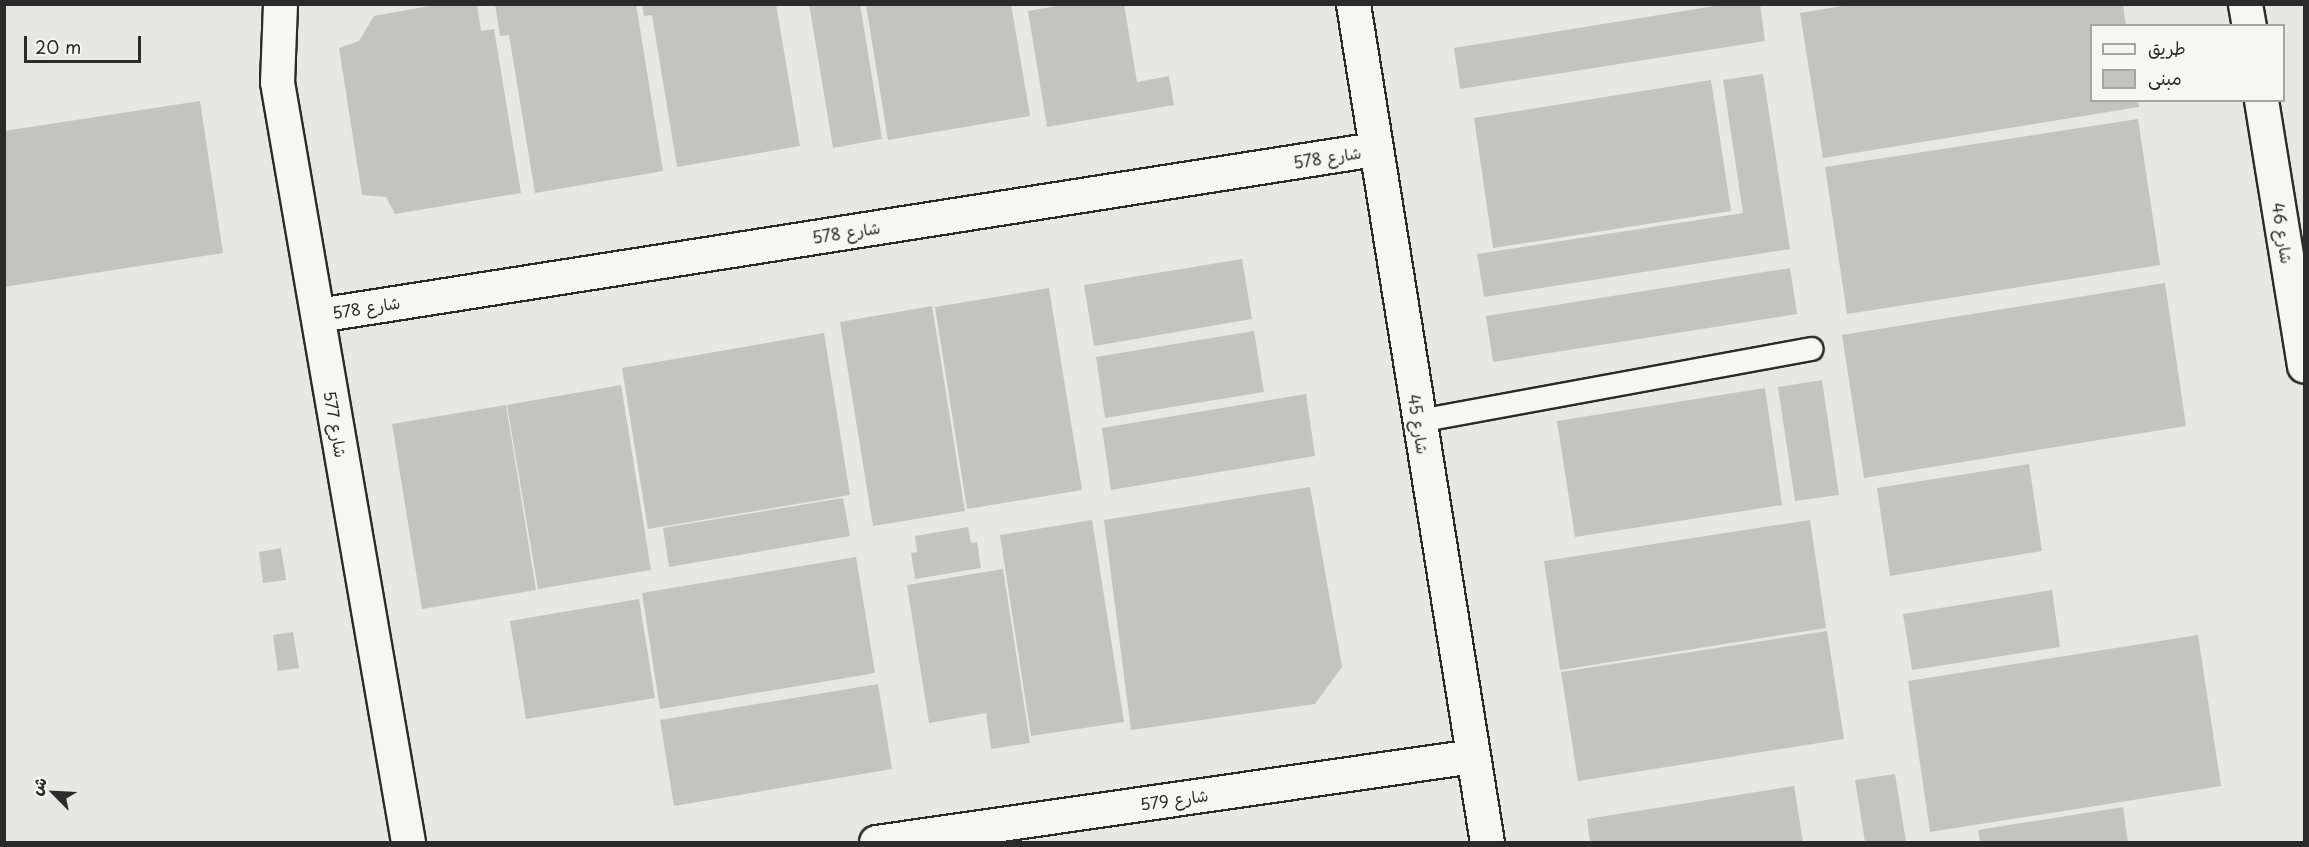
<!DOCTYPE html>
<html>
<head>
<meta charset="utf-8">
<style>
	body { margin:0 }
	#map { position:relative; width:2309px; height:847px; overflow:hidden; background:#f6f6f2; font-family:"Playpen Sans","Playpen Sans Arabic",sans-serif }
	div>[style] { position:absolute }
	.built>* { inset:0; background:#e7e7e3 }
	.building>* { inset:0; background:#c3c3c0 }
	.roads { filter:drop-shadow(2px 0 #2b2b2b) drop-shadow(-2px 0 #2b2b2b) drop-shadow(0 2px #2b2b2b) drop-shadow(0 -2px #2b2b2b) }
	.lane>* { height:22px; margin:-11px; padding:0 11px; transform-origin:11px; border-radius:11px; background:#f6f6f2 }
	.street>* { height:33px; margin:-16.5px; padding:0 16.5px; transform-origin:16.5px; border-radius:16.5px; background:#f6f6f2 }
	span { translate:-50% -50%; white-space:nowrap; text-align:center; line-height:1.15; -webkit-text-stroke:4.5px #f6f6f2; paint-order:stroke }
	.street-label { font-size:16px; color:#2b2b2b }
	.frame { position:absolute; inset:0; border:6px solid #2b2b2b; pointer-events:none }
	.legend { position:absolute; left:2090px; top:24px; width:195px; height:78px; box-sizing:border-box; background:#f6f6f2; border:2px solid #a5a5a2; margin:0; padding:8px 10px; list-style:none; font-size:18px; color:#2b2b2b }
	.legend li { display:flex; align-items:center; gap:12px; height:30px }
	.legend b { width:30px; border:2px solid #a5a5a2 }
	.north { position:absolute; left:24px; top:763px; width:60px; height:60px; -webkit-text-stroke:4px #f6f6f2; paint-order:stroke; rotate:294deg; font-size:16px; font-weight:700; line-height:24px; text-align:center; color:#2b2b2b }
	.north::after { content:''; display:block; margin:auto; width:21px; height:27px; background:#2b2b2b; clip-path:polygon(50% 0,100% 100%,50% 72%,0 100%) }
	.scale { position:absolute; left:24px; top:36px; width:117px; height:27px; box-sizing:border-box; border:3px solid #2b2b2b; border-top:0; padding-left:8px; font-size:18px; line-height:21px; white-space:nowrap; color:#2b2b2b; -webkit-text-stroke:4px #f6f6f2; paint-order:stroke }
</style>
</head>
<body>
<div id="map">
	<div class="built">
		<div style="clip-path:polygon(evenodd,5px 5px,2304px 5px,2304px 842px,5px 842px,5px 5px,2092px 26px,2284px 26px,2284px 100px,2092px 100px,2092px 26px)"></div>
	</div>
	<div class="building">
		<div style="clip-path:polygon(440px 4px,477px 4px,481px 31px,494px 29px,521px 193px,395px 214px,386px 197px,362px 195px,339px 48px,359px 41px,374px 16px)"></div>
		<div style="clip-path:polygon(495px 4px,636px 4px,663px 171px,535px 193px,509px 35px,500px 36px)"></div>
		<div style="clip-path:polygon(642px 4px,776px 4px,800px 146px,677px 167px,652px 15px,644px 16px)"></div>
		<div style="clip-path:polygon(809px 4px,860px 4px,882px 139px,833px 148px)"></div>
		<div style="clip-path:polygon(1011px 4px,1030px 116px,888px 140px,866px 5px)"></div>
		<div style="clip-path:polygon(1068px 4px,1124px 4px,1137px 82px,1169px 76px,1174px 105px,1047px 127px,1028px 11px)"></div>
		<div style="clip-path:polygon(1727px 4px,1760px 4px,1765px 41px,1460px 89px,1454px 48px)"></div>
		<div style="clip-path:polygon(1855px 4px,2123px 4px,2126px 26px,2092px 26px,2092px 100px,2138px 100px,2139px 107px,1823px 158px,1800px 13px)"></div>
		<div style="clip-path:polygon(1763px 74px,1790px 249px,1484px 297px,1477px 254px,1743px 213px,1723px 80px)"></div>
		<div style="clip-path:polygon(1711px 80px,1731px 211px,1493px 248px,1474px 118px)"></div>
		<div style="clip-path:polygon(200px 101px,223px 253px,4px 287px,4px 131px)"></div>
		<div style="clip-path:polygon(2138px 119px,2160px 265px,1847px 314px,1825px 167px)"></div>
		<div style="clip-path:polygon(1242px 259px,1252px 319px,1094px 346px,1084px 285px)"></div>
		<div style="clip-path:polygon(1790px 268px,1797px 314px,1493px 362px,1486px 316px)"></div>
		<div style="clip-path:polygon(2165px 283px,2186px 426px,1864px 478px,1842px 335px)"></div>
		<div style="clip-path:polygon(1049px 288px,1082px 490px,967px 509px,935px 307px)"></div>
		<div style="clip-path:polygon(932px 306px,965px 511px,873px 526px,840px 322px)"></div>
		<div style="clip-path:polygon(1254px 331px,1264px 392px,1105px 418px,1096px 357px)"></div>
		<div style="clip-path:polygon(824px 333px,850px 495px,648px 529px,622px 368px)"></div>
		<div style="clip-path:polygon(1822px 380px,1839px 495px,1795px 501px,1778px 387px)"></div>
		<div style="clip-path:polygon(621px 385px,651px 570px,538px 589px,507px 405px)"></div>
		<div style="clip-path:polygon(1765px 388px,1782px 505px,1575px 537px,1557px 421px)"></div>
		<div style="clip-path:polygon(1306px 394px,1315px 456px,1111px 490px,1102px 428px)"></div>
		<div style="clip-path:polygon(506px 405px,536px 590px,422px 609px,392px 424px)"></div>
		<div style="clip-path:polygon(2029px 464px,2042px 551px,1890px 576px,1877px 488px)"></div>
		<div style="clip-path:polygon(1310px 487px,1342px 667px,1315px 704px,1131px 730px,1104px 520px)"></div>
		<div style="clip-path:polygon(843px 498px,850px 536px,669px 567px,663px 528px)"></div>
		<div style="clip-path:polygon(1092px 520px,1124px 722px,1031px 736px,1000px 535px)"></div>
		<div style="clip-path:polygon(1810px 520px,1826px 628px,1560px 670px,1544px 561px)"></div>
		<div style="clip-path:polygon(968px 527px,971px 543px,977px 542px,981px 568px,915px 579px,911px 553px,917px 552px,915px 536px)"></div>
		<div style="clip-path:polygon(281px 548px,286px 580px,263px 583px,259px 552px)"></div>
		<div style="clip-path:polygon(856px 557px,875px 673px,660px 709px,642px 593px)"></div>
		<div style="clip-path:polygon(1003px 569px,1030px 743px,991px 749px,986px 713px,929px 723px,907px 585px)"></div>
		<div style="clip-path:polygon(2052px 590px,2060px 647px,1912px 670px,1903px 614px)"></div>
		<div style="clip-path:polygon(639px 599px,655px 698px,526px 719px,510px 621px)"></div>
		<div style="clip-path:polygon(1827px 631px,1844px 739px,1578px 781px,1561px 672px)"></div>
		<div style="clip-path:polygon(293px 632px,299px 668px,278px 671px,273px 635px)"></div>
		<div style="clip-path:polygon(2198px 635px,2221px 786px,1930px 832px,1908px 681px)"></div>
		<div style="clip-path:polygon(878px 684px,892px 769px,674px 806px,660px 720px)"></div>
		<div style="clip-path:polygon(1895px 774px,1906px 842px,1865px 842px,1855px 780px)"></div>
		<div style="clip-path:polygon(1794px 786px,1803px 842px,1590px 842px,1587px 819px)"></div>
		<div style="clip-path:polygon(2123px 807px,2128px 842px,1980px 842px,1978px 830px)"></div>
	</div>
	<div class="roads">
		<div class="lane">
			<div style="left:1419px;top:421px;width:399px;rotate:-10.4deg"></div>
		</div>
		<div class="street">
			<div style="left:280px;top:4px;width:78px;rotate:92.2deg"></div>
			<div style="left:277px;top:82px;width:771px;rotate:80.22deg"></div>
			<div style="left:1353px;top:4px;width:849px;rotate:80.92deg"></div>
			<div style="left:2245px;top:4px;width:22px;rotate:80deg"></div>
			<div style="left:2261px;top:100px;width:269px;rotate:80.8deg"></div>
			<div style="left:318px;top:315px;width:1070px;rotate:-8.93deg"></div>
			<div style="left:876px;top:842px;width:603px;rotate:-8.2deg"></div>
		</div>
	</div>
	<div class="street-label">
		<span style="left:1327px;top:157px;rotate:-9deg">شارع 578</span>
		<span style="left:846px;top:232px;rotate:-9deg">شارع 578</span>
		<span style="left:2283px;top:233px;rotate:81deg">شارع 46</span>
		<span style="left:366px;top:307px;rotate:-9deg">شارع 578</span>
		<span style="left:336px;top:424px;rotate:80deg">شارع 577</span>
		<span style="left:1419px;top:424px;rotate:81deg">شارع 45</span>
		<span style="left:1174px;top:799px;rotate:-8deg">شارع 579</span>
	</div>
	<div class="frame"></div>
	<ul class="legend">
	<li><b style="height:8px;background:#f6f6f2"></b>طريق</li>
	<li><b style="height:16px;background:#c3c3c0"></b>مبنى</li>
	</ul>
	<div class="north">ش</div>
	<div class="scale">20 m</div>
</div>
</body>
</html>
